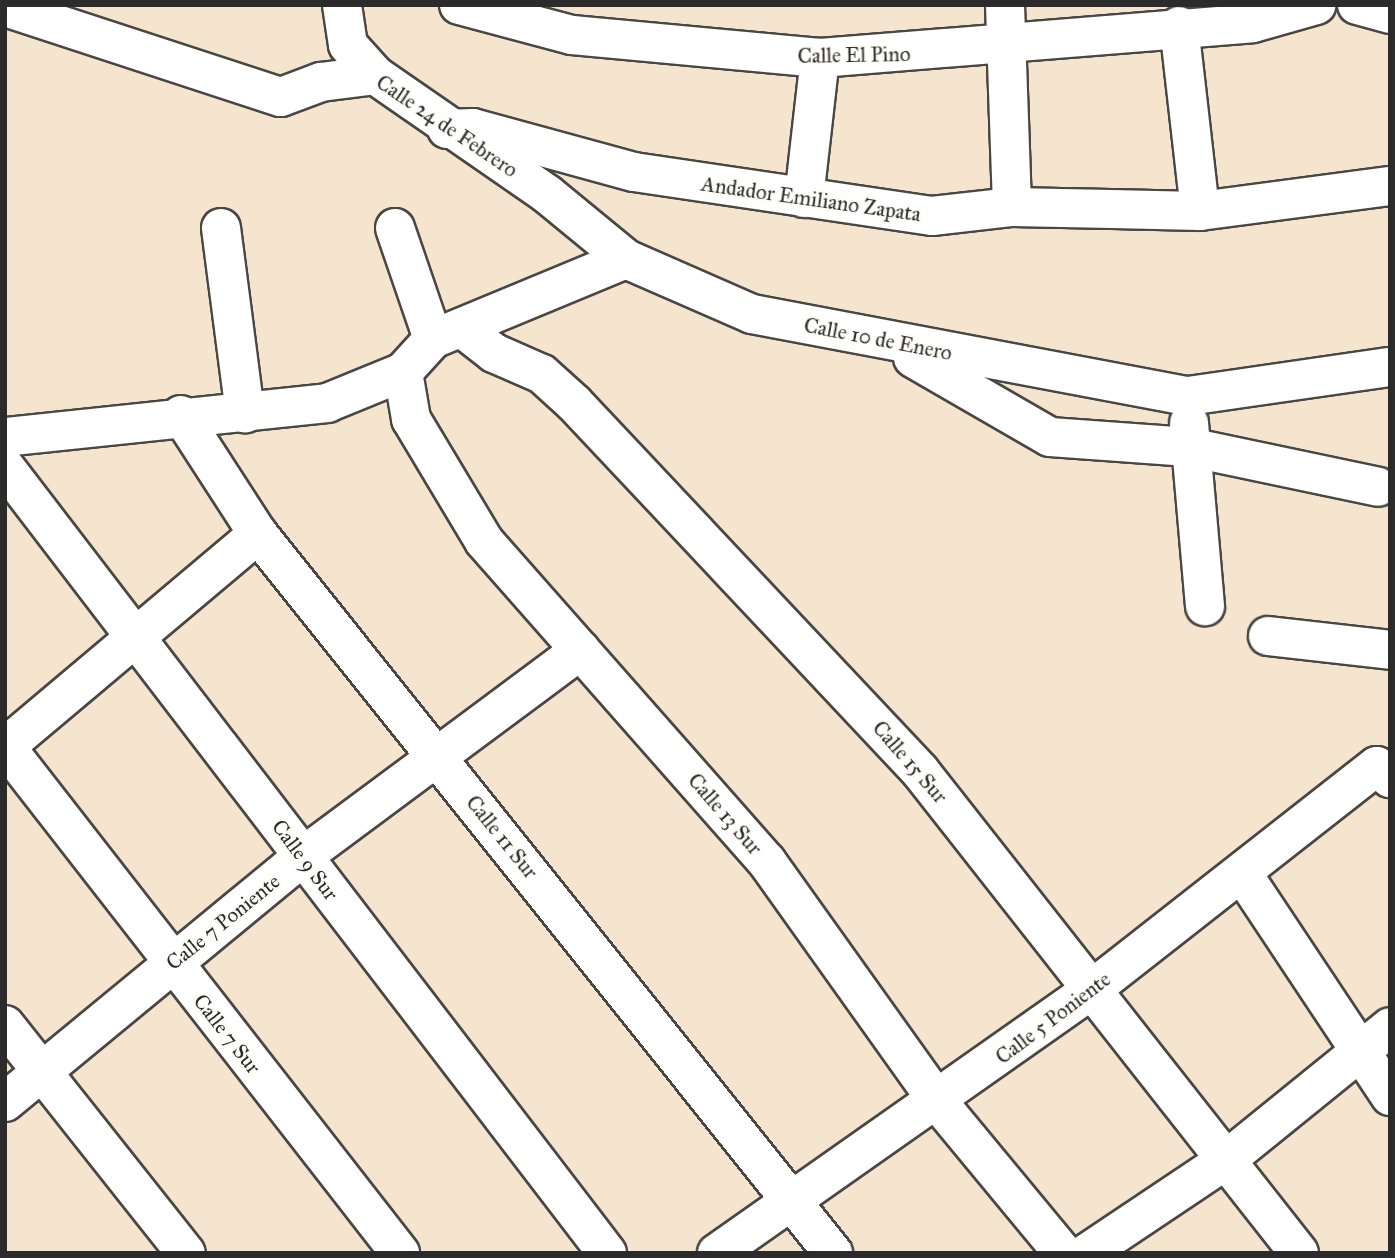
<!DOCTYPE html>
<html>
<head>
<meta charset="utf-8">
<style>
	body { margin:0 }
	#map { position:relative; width:1395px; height:1258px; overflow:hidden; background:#f5e5ce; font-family:"IM FELL Great Primer",serif }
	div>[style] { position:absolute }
	.roads { filter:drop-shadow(2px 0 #494743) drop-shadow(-2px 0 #494743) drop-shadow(0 2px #494743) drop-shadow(0 -2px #494743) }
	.minor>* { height:38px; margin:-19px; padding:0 19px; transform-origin:19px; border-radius:19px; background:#fff }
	span { translate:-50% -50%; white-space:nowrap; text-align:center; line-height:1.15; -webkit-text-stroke:5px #fdfcf7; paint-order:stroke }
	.street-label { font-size:21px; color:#2b2b2b }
	.frame { position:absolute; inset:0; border:7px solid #2b2b2b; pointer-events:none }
</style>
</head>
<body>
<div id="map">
	<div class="roads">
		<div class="minor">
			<div style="left:342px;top:5px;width:40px;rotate:81.5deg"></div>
			<div style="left:348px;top:45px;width:40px;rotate:48deg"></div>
			<div style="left:459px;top:5px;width:117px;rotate:14.9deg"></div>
			<div style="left:572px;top:35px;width:249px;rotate:5.3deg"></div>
			<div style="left:820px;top:58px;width:434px;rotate:-4.6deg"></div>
			<div style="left:1253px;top:23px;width:66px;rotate:-15.9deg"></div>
			<div style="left:1005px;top:5px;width:202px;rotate:88deg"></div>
			<div style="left:1357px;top:5px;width:34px;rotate:15deg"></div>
			<div style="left:5px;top:7px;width:290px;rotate:18.1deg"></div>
			<div style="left:281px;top:97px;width:43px;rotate:-20.6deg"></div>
			<div style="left:321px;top:82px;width:54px;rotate:-7.4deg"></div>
			<div style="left:375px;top:75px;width:209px;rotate:34.7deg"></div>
			<div style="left:547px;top:194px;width:102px;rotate:39.4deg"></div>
			<div style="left:1179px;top:26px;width:186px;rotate:83.5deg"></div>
			<div style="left:447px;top:129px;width:26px;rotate:-2deg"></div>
			<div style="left:473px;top:128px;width:167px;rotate:15.3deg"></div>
			<div style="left:634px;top:172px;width:301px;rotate:8.4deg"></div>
			<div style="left:932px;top:216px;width:81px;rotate:-6.4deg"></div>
			<div style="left:1012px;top:207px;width:188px;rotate:1.2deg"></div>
			<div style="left:1200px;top:211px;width:192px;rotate:-7.5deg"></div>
			<div style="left:804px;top:198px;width:141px;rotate:-83.5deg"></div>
			<div style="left:221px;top:228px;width:187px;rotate:82.6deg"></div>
			<div style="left:395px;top:228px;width:117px;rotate:71.1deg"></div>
			<div style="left:462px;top:328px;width:41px;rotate:38deg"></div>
			<div style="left:494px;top:353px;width:52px;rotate:23.6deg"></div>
			<div style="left:542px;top:374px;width:43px;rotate:42.2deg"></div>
			<div style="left:574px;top:403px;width:505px;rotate:46.76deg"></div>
			<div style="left:920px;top:771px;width:613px;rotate:51.82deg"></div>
			<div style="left:913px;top:358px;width:158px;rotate:30deg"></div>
			<div style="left:1050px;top:437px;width:139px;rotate:4.1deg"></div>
			<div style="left:1189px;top:447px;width:193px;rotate:11.9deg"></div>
			<div style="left:403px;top:372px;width:48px;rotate:80.3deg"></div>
			<div style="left:411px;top:419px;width:142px;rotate:59.1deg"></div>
			<div style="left:484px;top:541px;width:428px;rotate:48.6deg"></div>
			<div style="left:767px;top:862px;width:295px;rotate:54.5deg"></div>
			<div style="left:938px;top:1102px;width:196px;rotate:50.4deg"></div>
			<div style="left:181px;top:415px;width:142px;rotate:57.1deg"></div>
			<div style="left:258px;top:534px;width:921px;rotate:51.35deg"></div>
			<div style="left:1189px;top:423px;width:184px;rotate:85deg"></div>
			<div style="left:5px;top:437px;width:324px;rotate:-6deg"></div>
			<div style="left:327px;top:403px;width:82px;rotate:-22.2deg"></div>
			<div style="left:403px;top:372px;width:45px;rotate:-47.7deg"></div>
			<div style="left:433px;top:339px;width:209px;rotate:-22.5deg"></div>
			<div style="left:626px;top:259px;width:137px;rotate:23.6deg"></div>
			<div style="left:752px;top:314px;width:444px;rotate:10.7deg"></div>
			<div style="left:1188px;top:396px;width:204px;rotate:-8.2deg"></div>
			<div style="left:5px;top:467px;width:990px;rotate:52.55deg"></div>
			<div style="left:1268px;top:636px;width:123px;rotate:6.5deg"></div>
			<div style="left:5px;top:746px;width:643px;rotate:52.08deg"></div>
			<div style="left:5px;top:747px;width:331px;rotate:-40.1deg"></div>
			<div style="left:1242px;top:873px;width:268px;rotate:56.4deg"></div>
			<div style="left:5px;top:1025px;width:291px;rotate:51.6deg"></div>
			<div style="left:5px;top:1102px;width:385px;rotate:-39.5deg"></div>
			<div style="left:302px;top:857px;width:347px;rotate:-36.6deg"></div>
			<div style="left:717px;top:1253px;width:457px;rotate:-35.1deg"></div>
			<div style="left:1091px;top:990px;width:363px;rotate:-38.1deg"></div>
			<div style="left:1377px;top:766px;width:18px;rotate:43deg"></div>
			<div style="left:1087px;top:1253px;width:167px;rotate:-33.8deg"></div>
			<div style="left:1226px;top:1160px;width:211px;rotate:-39deg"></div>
		</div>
	</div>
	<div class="street-label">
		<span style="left:854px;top:55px;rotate:-1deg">Calle El Pino</span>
		<span style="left:447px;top:126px;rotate:34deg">Calle 24 de Febrero</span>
		<span style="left:811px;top:199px;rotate:8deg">Andador Emiliano Zapata</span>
		<span style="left:878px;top:339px;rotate:11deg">Calle 10 de Enero</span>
		<span style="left:910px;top:762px;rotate:49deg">Calle 15 Sur</span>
		<span style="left:725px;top:814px;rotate:49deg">Calle 13 Sur</span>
		<span style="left:502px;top:837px;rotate:51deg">Calle 11 Sur</span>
		<span style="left:305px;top:860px;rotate:53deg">Calle 9 Sur</span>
		<span style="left:223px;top:922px;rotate:-39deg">Calle 7 Poniente</span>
		<span style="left:1053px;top:1018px;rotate:-37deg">Calle 5 Poniente</span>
		<span style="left:227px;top:1034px;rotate:52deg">Calle 7 Sur</span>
	</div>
	<div class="frame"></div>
</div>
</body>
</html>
